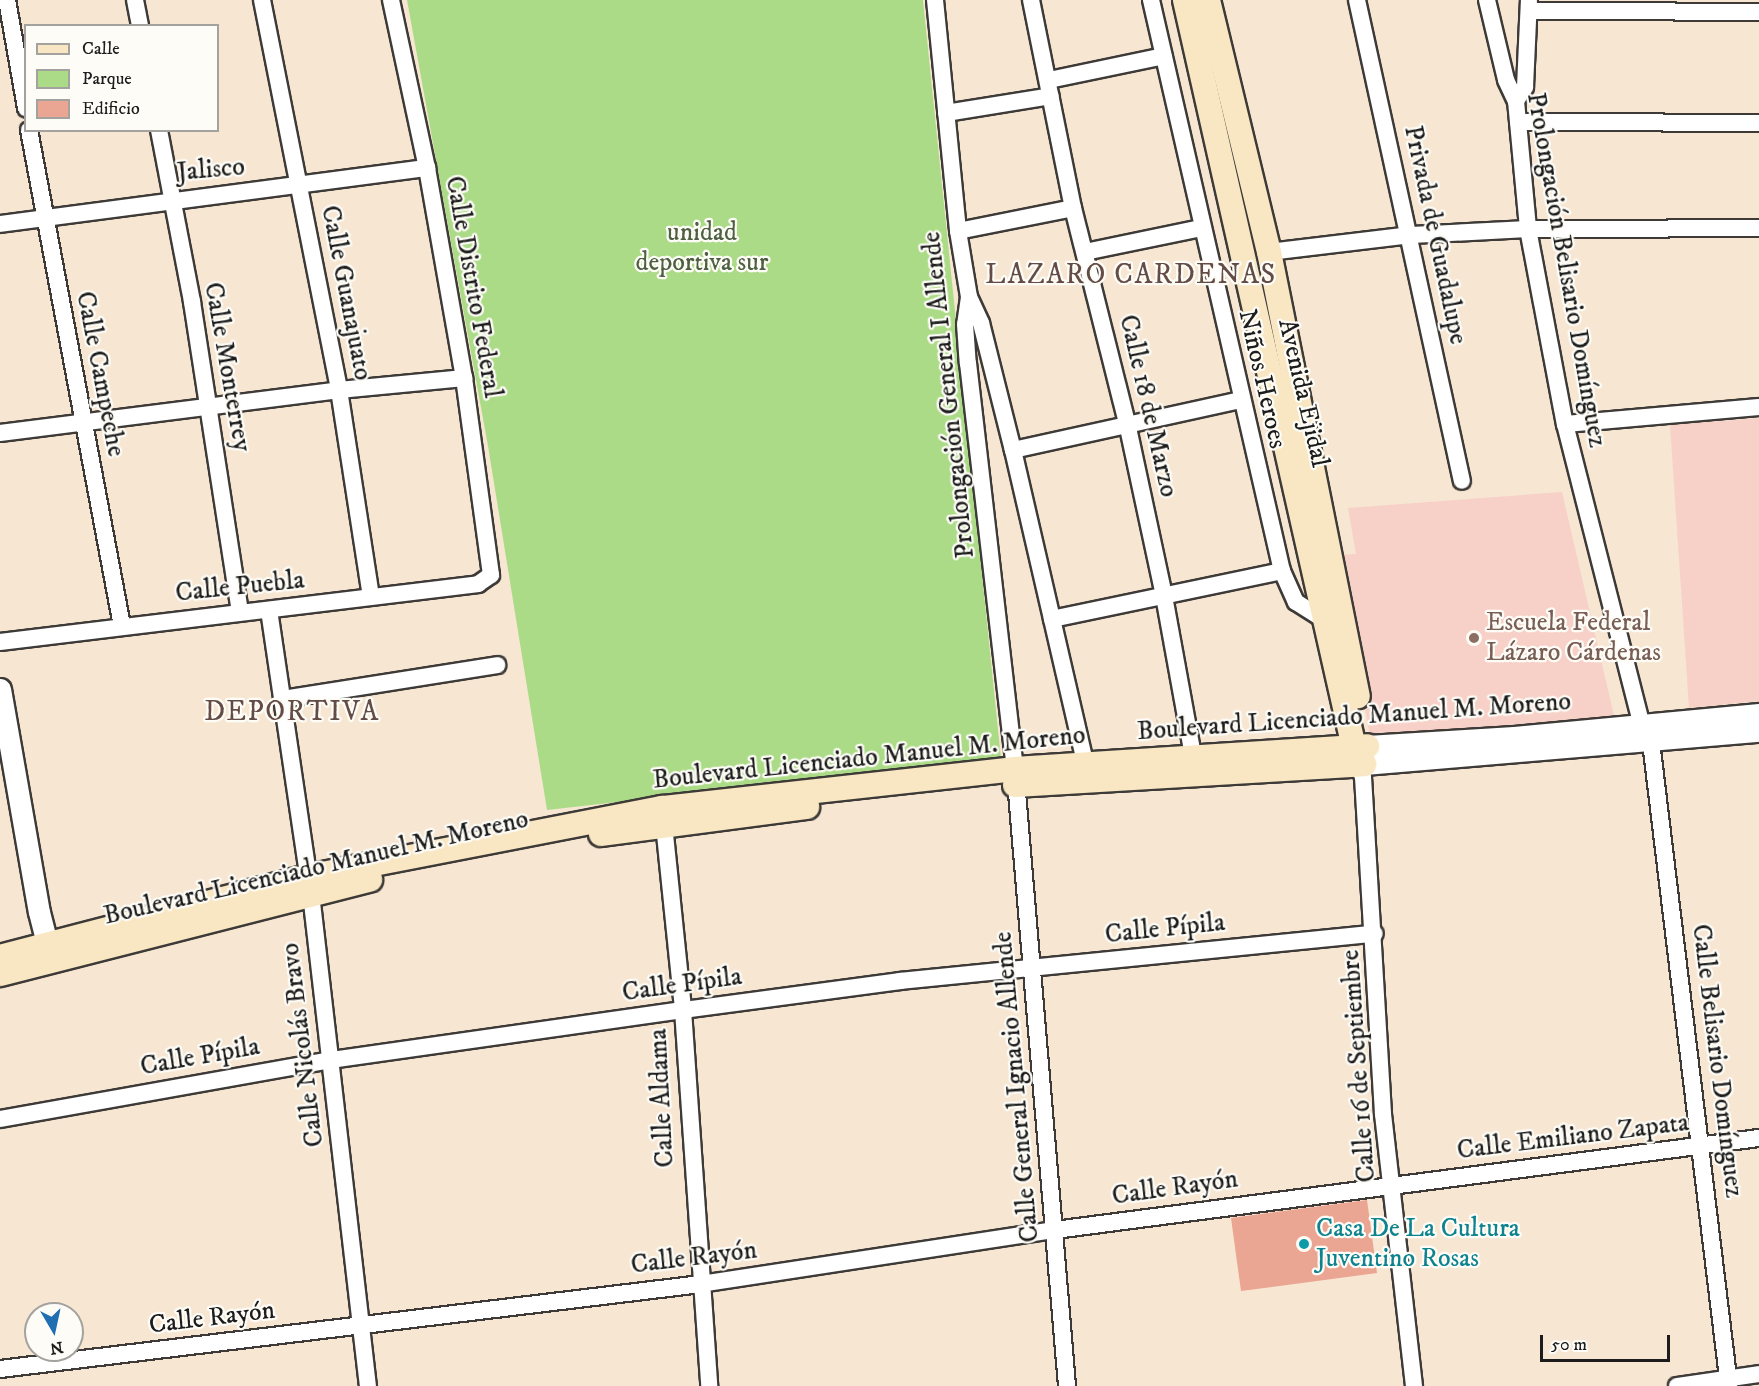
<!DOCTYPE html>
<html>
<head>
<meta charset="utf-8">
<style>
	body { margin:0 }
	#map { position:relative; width:1759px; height:1386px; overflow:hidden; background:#f7e6d2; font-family:"IM FELL DW Pica",serif }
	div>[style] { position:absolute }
	.built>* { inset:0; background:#f7d1c8 }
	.green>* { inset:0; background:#acdb88 }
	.building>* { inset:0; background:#eba593 }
	.roads { filter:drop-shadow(2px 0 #3d3a37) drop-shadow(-2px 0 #3d3a37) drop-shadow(0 2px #3d3a37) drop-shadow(0 -2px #3d3a37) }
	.minor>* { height:16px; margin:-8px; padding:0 8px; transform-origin:8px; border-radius:8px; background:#fff }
	.tertiary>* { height:21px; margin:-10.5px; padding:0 10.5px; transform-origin:10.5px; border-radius:10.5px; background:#fff }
	.secondary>* { height:24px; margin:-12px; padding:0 12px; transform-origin:12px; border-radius:12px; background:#f9e7c3 }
	.dots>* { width:16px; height:16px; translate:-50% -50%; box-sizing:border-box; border:3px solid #fdfcf7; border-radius:50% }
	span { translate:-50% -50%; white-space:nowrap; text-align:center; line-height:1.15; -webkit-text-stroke:4.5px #fdfcf7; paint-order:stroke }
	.street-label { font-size:26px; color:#1c1c1c }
	.park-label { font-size:26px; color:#4e5f42 }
	.education-label { font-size:26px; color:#785e54 }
	.left { translate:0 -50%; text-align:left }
	.culture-label { font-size:26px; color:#0d838f }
	.quarter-label { font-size:28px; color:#644c46; letter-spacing:1.5px }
	.legend { position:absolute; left:24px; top:24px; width:195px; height:108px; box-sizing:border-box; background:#fdfcf7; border:2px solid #a3a29f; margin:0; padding:8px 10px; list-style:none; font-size:18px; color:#1c1c1c }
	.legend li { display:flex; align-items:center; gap:12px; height:30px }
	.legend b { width:30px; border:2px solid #a3a29f }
	.north { position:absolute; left:24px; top:1302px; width:60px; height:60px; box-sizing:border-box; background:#fdfcf7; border:2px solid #a3a29f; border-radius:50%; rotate:171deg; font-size:16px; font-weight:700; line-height:24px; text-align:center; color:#1c1c1c }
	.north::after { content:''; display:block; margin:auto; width:21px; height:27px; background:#1f6fb2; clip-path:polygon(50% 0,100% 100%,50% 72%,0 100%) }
	.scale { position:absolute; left:1540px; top:1335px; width:130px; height:27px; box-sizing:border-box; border:3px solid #1c1c1c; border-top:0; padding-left:8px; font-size:18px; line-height:21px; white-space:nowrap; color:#1c1c1c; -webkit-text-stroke:4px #fdfcf7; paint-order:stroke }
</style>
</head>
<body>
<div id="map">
	<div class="built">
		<div style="clip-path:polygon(1759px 418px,1759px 701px,1689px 708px,1670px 425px)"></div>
		<div style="clip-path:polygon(1562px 492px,1615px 720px,1371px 743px,1338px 555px,1356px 554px,1348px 508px)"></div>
	</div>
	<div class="green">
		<div style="clip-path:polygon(407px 0,923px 0,1001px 759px,547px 810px,488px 446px)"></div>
	</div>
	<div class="building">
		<div style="clip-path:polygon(1367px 1200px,1377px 1273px,1241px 1291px,1231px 1218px)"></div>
	</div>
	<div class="roads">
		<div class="minor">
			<div style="left:7px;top:0;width:110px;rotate:80deg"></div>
			<div style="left:135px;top:0;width:26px;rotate:79deg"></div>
			<div style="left:262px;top:0;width:398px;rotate:78.8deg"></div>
			<div style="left:339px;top:390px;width:209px;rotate:81.2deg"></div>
			<div style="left:935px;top:0;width:232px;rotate:84.3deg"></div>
			<div style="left:958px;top:231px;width:67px;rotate:80.5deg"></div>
			<div style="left:969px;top:297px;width:27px;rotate:98deg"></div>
			<div style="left:965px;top:324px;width:39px;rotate:86deg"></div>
			<div style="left:968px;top:363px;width:409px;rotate:83.4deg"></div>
			<div style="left:1015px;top:769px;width:619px;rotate:85.18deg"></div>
			<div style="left:1031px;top:0;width:212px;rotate:78.6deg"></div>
			<div style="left:1073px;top:208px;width:222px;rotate:75.9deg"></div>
			<div style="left:1127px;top:423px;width:177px;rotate:77.9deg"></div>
			<div style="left:1164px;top:596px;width:162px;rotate:79.7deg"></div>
			<div style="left:1151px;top:0;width:586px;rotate:77.08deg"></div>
			<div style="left:1282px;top:571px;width:34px;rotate:66deg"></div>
			<div style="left:1296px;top:602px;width:41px;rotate:32.2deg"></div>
			<div style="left:1357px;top:0;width:492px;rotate:77.7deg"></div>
			<div style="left:1487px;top:0;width:82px;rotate:76.6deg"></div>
			<div style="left:1506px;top:80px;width:23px;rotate:65deg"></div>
			<div style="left:1516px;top:101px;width:129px;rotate:84.6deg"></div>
			<div style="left:1528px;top:229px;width:198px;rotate:79.3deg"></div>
			<div style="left:1565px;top:424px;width:309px;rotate:75.7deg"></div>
			<div style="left:1641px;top:723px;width:21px;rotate:62deg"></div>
			<div style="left:1651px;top:742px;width:649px;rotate:83.09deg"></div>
			<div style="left:1529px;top:11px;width:230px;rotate:0.2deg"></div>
			<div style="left:1049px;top:80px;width:117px;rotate:-11.8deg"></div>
			<div style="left:1516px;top:101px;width:17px;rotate:-57deg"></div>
			<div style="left:1525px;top:87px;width:87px;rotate:-87.4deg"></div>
			<div style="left:946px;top:113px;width:106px;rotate:-9.2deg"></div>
			<div style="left:1518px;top:122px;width:241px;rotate:0.2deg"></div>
			<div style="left:29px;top:130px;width:505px;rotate:79.38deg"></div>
			<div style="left:159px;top:130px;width:175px;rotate:79.1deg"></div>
			<div style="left:192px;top:302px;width:314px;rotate:81.2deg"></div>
			<div style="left:0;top:224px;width:431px;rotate:-7.5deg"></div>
			<div style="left:958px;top:231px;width:117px;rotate:-11.3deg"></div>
			<div style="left:1085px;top:252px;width:118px;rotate:-11.7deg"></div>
			<div style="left:1269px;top:252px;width:143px;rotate:-6.8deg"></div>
			<div style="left:1411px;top:235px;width:117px;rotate:-2.9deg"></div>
			<div style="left:1528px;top:229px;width:231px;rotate:-0.2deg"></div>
			<div style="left:969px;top:297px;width:29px;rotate:65deg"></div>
			<div style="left:981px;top:323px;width:131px;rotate:75.9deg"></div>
			<div style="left:1013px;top:450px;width:321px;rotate:77deg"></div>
			<div style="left:1565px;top:424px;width:195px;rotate:-5deg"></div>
			<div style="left:0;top:433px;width:342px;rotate:-7.2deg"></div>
			<div style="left:339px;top:390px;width:126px;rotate:-5.5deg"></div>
			<div style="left:1013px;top:450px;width:232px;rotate:-12.4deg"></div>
			<div style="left:269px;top:610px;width:287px;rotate:81.6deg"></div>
			<div style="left:311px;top:894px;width:495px;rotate:83.4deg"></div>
			<div style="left:1052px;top:619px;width:235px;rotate:-11.8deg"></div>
			<div style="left:0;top:642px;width:482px;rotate:-6.9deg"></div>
			<div style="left:478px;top:584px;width:16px;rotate:-35deg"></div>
			<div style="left:491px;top:575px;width:199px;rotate:-97.8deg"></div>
			<div style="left:464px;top:378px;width:213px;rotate:-100deg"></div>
			<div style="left:427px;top:168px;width:172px;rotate:-102.1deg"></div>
			<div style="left:283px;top:699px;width:217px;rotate:-9deg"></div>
			<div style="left:1357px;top:764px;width:14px;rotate:65deg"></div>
			<div style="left:1363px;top:777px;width:338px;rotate:86.6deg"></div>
			<div style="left:1383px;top:1114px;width:274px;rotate:83.5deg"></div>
			<div style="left:663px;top:815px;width:196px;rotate:84.1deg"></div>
			<div style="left:683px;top:1010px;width:377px;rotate:86deg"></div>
			<div style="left:0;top:1119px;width:336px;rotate:-10.1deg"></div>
			<div style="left:331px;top:1060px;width:356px;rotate:-8.1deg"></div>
			<div style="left:683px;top:1010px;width:219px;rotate:-7.6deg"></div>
			<div style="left:900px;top:981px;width:477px;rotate:-5.7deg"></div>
			<div style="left:0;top:1369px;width:706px;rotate:-6.91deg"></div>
			<div style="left:701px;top:1284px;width:358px;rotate:-8.7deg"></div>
			<div style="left:1055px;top:1230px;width:710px;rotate:-7.45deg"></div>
			<div style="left:1677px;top:1386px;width:83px;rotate:-8.3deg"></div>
		</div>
		<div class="tertiary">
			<div style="left:0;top:689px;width:226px;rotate:80.1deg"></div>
			<div style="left:39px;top:912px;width:49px;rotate:75.7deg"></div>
			<div style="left:1367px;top:746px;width:147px;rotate:-3.5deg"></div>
			<div style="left:1514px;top:737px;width:246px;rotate:-5.4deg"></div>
			<div style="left:1364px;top:764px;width:396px;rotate:-4.8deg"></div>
		</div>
		<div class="secondary">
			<div style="left:1185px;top:0;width:780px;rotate:77.26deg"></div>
			<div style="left:1208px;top:0;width:259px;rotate:76.4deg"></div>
			<div style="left:1269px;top:252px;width:453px;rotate:78.7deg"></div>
			<div style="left:1015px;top:785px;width:350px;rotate:-3.4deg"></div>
			<div style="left:601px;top:834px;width:208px;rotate:-7.5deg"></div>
			<div style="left:0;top:957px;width:317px;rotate:-14.6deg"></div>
			<div style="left:307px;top:877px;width:362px;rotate:-11deg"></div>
			<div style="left:662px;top:808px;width:355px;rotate:-6.3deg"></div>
			<div style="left:1015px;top:769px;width:353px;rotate:-3.7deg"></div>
			<div style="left:0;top:974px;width:382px;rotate:-14.3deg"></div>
		</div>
	</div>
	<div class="dots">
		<div style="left:1474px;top:638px;background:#8d6e63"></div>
		<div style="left:1304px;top:1244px;background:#0f9aa8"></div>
	</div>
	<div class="street-label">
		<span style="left:211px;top:170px;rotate:-5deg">Jalisco</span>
		<span style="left:1435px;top:235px;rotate:78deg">Privada de Guadalupe</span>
		<span style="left:1566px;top:270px;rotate:80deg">Prolongación Belisario Domínguez</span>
		<span style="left:473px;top:287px;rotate:80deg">Calle Distrito Federal</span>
		<span style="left:346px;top:293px;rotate:79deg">Calle Guanajuato</span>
		<span style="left:227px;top:367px;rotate:80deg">Calle Monterrey</span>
		<span style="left:100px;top:374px;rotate:79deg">Calle Campeche</span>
		<span style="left:1262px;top:379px;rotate:77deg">Niños Heroes</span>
		<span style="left:1303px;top:393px;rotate:77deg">Avenida Ejidal</span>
		<span style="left:949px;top:395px;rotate:-96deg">Prolongación General I Allende</span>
		<span style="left:1148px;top:406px;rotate:77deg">Calle 18 de Marzo</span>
		<span style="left:240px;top:587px;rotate:-6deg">Calle Puebla</span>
		<span style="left:1354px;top:717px;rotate:-4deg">Boulevard Licenciado Manuel M. Moreno</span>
		<span style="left:869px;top:758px;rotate:-6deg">Boulevard Licenciado Manuel M. Moreno</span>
		<span style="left:316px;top:868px;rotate:-13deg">Boulevard Licenciado Manuel M. Moreno</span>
		<span style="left:1165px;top:929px;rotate:-6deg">Calle Pípila</span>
		<span style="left:682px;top:985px;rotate:-8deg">Calle Pípila</span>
		<span style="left:303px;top:1045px;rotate:-97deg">Calle Nicolás Bravo</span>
		<span style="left:200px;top:1057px;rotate:-10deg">Calle Pípila</span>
		<span style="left:1717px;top:1061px;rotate:83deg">Calle Belisario Domínguez</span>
		<span style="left:1359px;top:1066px;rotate:-94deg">Calle 16 de Septiembre</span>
		<span style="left:1017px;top:1087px;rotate:-95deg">Calle General Ignacio Allende</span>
		<span style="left:662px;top:1098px;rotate:-93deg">Calle Aldama</span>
		<span style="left:1573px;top:1137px;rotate:-7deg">Calle Emiliano Zapata</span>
		<span style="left:1175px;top:1188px;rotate:-8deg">Calle Rayón</span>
		<span style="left:694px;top:1258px;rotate:-7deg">Calle Rayón</span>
		<span style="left:212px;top:1318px;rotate:-7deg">Calle Rayón</span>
	</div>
	<div class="park-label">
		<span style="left:702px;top:248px">unidad<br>deportiva sur</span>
	</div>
	<div class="education-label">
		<span class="left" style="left:1486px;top:638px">Escuela Federal<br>Lázaro Cárdenas</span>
	</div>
	<div class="culture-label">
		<span class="left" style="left:1316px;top:1244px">Casa De La Cultura<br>Juventino Rosas</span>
	</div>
	<div class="quarter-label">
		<span style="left:1131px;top:275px">LAZARO CARDENAS</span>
		<span style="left:292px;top:712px">DEPORTIVA</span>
	</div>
	<ul class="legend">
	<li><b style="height:8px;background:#f9e7c3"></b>Calle</li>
	<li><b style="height:16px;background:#acdb88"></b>Parque</li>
	<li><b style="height:16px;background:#eba593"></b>Edificio</li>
	</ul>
	<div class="north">N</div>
	<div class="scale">50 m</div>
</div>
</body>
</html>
